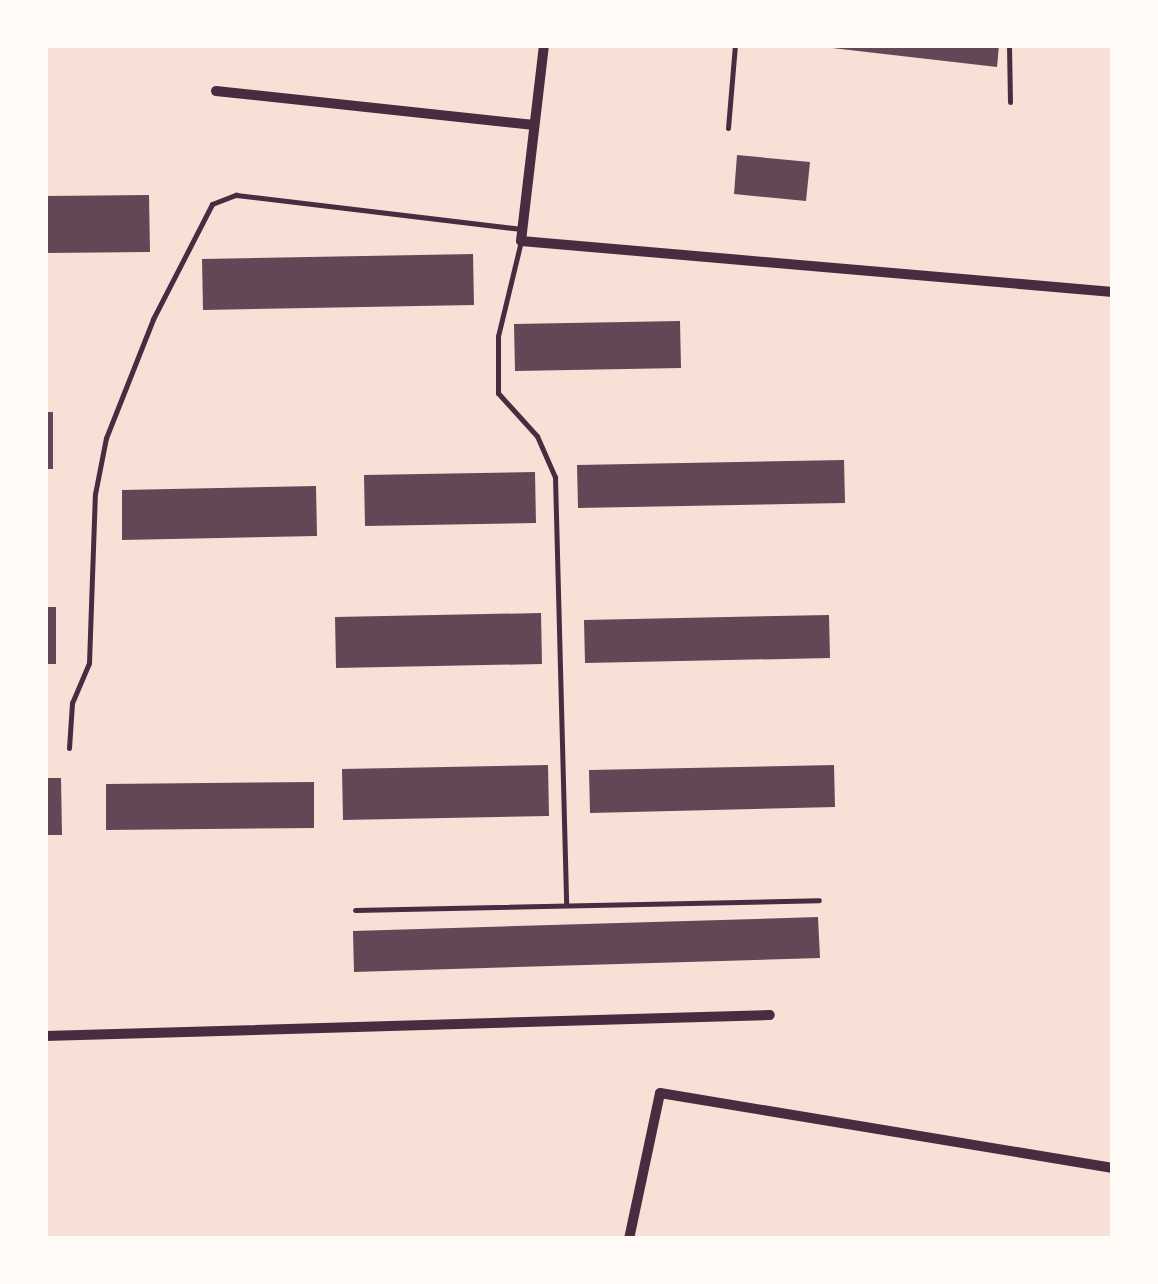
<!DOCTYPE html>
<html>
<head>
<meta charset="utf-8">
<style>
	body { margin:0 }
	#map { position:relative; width:1158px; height:1284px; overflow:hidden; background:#f7e1d7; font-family:"Fira Sans Condensed",sans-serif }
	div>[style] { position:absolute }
	.building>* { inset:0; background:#644757 }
	.service>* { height:5px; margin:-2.5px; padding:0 2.5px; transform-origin:2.5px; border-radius:2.5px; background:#4a2c40 }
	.minor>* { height:10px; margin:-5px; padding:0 5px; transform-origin:5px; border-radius:5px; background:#4a2c40 }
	span { translate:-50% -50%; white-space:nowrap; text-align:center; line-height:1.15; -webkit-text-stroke:10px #fffaf5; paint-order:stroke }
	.frame { position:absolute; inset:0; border:48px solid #fffaf5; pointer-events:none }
</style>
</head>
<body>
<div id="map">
	<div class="building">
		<div style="clip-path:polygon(806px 45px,999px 45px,997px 67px)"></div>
		<div style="clip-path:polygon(737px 155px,810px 162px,806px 201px,734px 194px)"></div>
		<div style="clip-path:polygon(149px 195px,150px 252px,45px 253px,45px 196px)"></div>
		<div style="clip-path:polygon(473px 254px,474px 305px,203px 310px,202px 259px)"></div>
		<div style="clip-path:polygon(680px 321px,681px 368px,515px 371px,514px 324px)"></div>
		<div style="clip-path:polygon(45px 412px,53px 412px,53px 469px,45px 469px)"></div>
		<div style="clip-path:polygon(844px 460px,845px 503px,578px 508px,577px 465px)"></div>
		<div style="clip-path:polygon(535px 472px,536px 523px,365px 526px,364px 475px)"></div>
		<div style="clip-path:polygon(316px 486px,317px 536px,122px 540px,122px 490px)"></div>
		<div style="clip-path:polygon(45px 607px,56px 607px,56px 664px,45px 664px)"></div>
		<div style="clip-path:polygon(541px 613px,542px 664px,336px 668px,335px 617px)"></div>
		<div style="clip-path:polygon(829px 615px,830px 658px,585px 663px,584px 620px)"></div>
		<div style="clip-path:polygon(548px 765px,549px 816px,343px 820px,342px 769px)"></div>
		<div style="clip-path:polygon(834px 765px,835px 807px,590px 813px,589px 770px)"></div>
		<div style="clip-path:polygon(45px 778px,61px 778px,62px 835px,45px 835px)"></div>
		<div style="clip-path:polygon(314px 782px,314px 828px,106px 830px,106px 784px)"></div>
		<div style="clip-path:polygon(818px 917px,820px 958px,354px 972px,353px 931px)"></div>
	</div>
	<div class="service">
		<div style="left:1009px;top:45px;width:57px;rotate:89deg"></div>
		<div style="left:728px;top:128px;width:83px;rotate:-85.2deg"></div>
		<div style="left:521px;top:241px;width:98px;rotate:103.6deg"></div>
		<div style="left:498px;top:336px;width:57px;rotate:90deg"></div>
		<div style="left:498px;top:393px;width:58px;rotate:47.8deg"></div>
		<div style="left:537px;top:436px;width:45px;rotate:66.3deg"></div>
		<div style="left:555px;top:477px;width:428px;rotate:88.5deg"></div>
		<div style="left:69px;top:748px;width:45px;rotate:-86.2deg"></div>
		<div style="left:72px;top:703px;width:43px;rotate:-67deg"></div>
		<div style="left:89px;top:663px;width:169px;rotate:-88deg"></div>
		<div style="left:95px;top:494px;width:57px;rotate:-78.9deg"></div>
		<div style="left:106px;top:438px;width:128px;rotate:-68.4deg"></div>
		<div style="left:153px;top:319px;width:129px;rotate:-62.8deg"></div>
		<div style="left:212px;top:204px;width:26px;rotate:-21deg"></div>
		<div style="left:236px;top:195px;width:288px;rotate:6.8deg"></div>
		<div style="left:355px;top:910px;width:464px;rotate:-1.2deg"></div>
	</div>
	<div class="minor">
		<div style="left:544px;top:45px;width:197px;rotate:96.7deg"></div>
		<div style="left:521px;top:241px;width:594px;rotate:4.92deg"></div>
		<div style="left:216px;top:91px;width:320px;rotate:6.1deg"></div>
		<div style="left:45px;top:1036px;width:725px;rotate:-1.66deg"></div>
		<div style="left:629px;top:1239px;width:149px;rotate:-78deg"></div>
		<div style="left:660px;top:1093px;width:459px;rotate:9.4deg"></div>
	</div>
	<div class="frame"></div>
</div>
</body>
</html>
